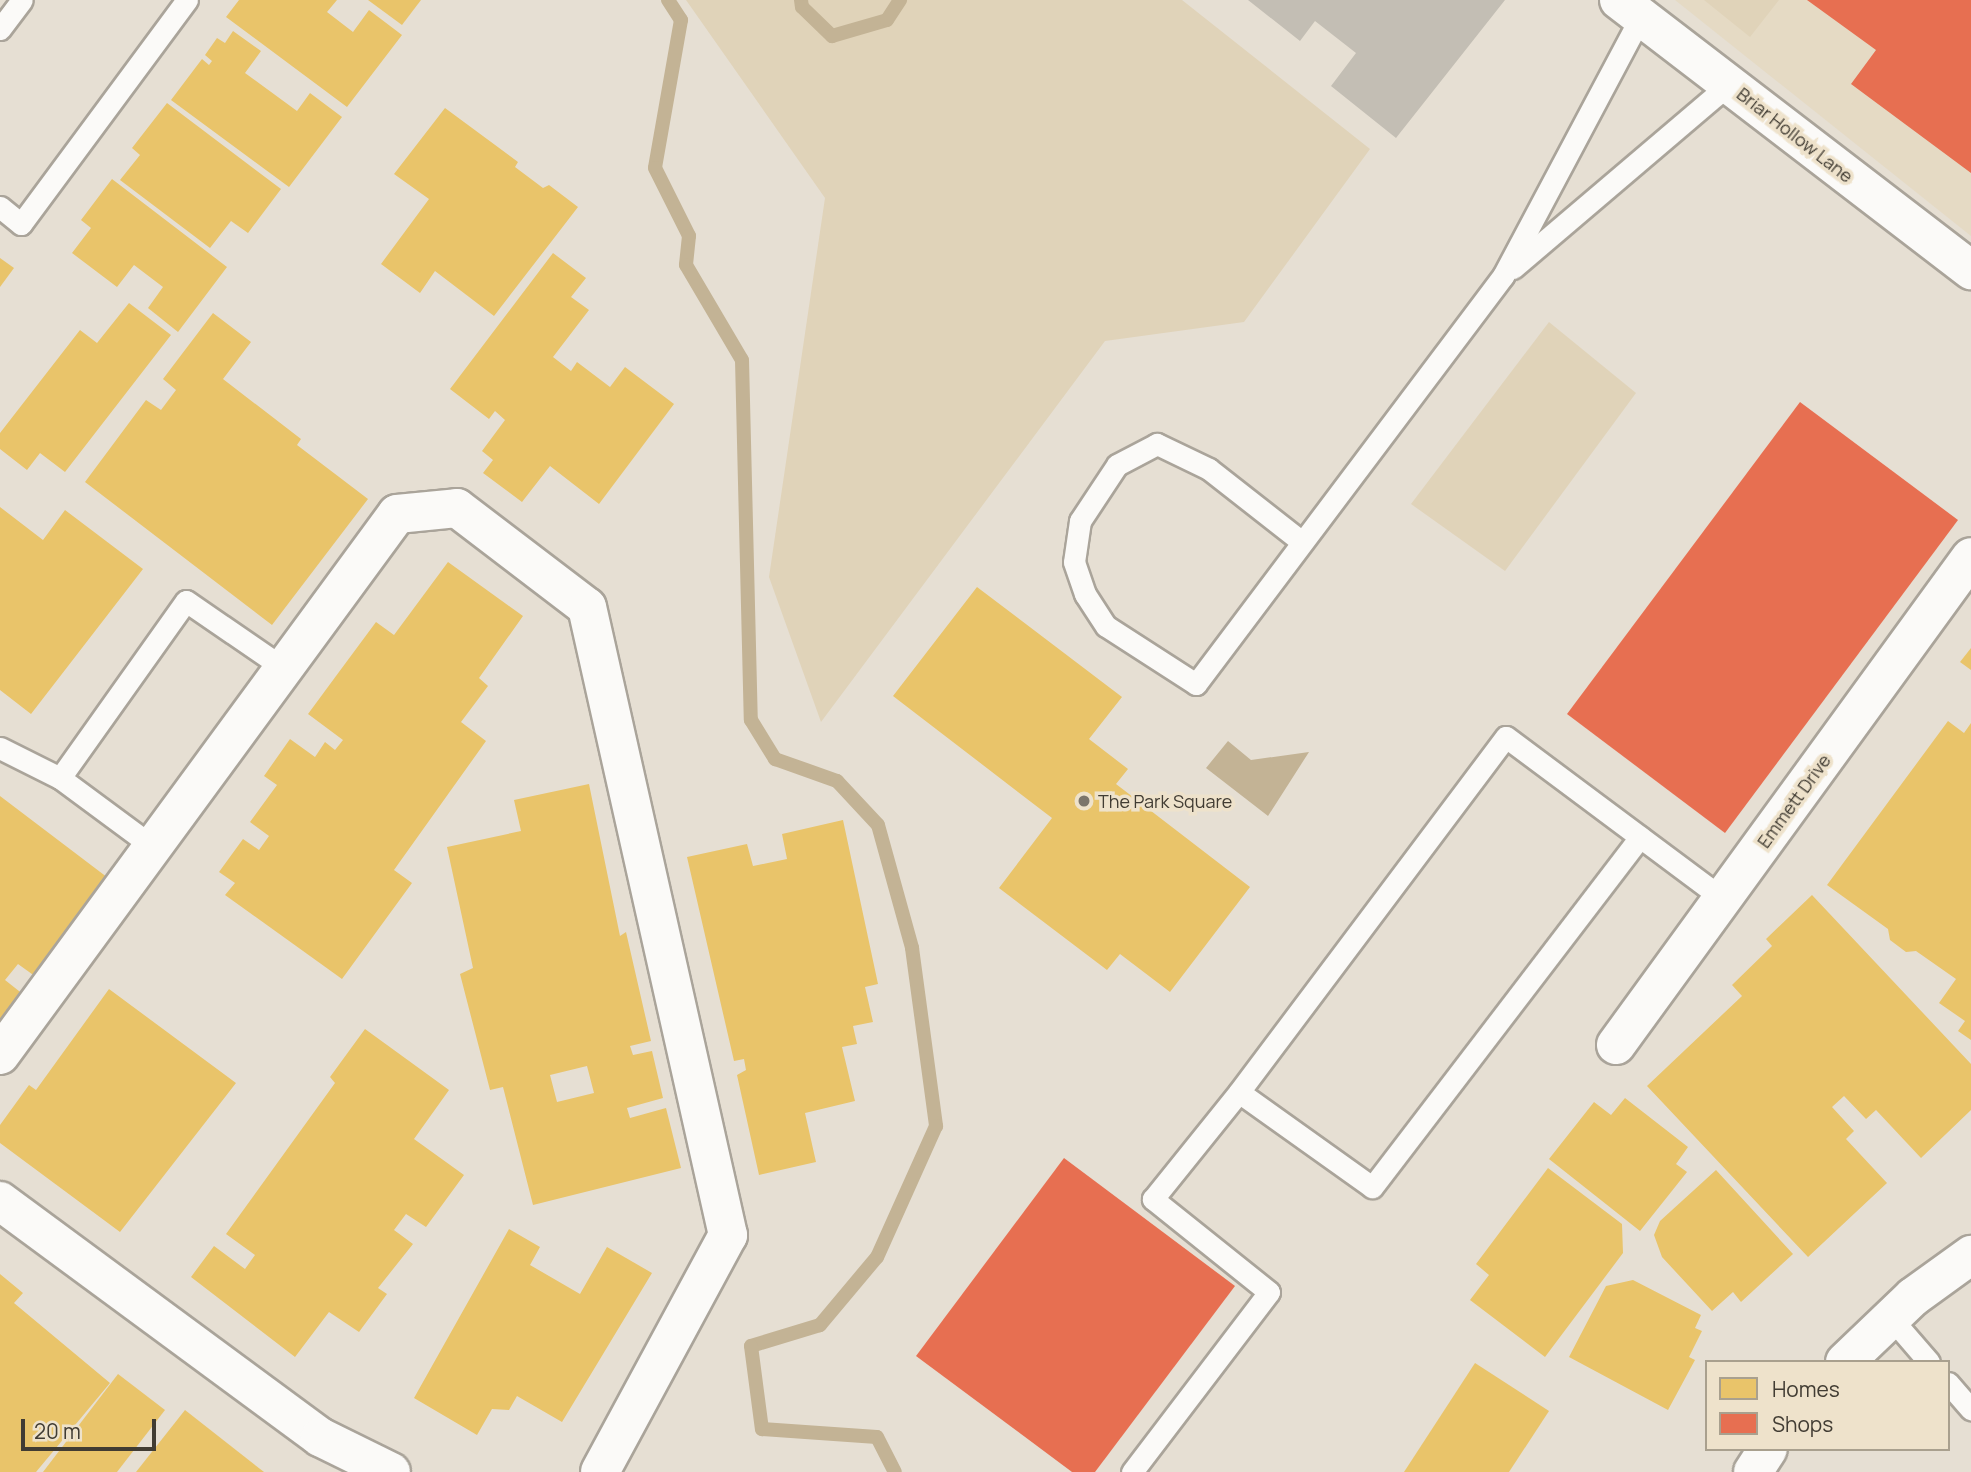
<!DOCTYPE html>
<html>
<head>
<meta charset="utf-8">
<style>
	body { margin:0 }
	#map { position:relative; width:1971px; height:1472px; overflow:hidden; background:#e6dfd3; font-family:Manrope,sans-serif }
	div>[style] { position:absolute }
	.built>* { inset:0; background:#e5dac4 }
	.green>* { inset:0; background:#e0d3b9 }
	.water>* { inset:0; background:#c3b395 }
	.homes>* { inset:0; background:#e9c46a }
	.shops>* { inset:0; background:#e76f51 }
	.stream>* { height:14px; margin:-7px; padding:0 7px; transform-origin:7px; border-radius:7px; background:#c3b395 }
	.building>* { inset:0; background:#c3beb4 }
	.roads { filter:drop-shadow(2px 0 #aaa49a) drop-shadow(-2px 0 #aaa49a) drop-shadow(0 2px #aaa49a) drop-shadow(0 -2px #aaa49a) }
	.lane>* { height:21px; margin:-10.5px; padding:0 10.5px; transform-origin:10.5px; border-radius:10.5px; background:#fbfaf8 }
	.street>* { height:38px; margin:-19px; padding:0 19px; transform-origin:19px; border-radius:19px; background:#fbfaf8 }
	.dots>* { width:19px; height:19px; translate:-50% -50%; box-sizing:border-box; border:4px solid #eee2cb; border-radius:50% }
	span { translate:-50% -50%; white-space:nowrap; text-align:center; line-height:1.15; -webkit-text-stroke:7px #eee2cb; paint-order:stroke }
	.street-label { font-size:18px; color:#413c33 }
	.poi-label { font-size:18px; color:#413c33 }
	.left { translate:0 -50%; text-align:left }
	.legend { position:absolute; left:1705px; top:1360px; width:245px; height:91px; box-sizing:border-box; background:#eee2cb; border:2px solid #a9a08e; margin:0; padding:9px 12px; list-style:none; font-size:21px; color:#413c33 }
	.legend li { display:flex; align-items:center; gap:14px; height:35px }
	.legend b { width:35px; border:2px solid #a9a08e }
	.scale { position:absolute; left:21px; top:1419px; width:135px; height:32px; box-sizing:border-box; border:4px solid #413c33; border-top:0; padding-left:9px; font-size:21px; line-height:24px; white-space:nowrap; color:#413c33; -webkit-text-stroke:5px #eee2cb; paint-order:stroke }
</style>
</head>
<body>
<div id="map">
	<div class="built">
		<div style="clip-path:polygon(1675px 0,1971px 0,1971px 236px)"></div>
	</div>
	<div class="green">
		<div style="clip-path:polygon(686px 0,1182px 0,1370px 149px,1244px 322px,1105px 341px,821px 722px,769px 577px,825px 198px)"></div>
		<div style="clip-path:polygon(1704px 0,1779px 0,1750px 37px)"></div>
		<div style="clip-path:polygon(1549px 322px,1636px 393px,1505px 571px,1411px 504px)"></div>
	</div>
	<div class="water">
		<div style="clip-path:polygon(1228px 741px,1251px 760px,1309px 752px,1268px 816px,1206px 768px)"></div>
	</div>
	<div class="homes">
		<div style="clip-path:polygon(239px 0,337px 0,327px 12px,353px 32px,369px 10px,402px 35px,347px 107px,226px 17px)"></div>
		<div style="clip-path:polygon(368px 0,421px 0,402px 25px)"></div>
		<div style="clip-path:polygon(233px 31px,261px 51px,245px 73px,297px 111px,310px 93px,342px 117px,289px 187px,171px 100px,202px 59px,209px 65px,212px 61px,205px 55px,217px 38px,225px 43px)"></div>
		<div style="clip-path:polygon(167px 103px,281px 189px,248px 233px,231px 221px,210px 248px,120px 180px,140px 155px,132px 148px)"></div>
		<div style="clip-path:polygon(445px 108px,518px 162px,515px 167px,543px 188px,549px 185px,578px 207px,494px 316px,435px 271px,420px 293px,381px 264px,429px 199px,394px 174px)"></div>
		<div style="clip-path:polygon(112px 179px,227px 267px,178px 332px,148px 308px,163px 287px,134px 265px,117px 287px,72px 253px,91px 228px,81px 220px)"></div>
		<div style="clip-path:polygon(553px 253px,586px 278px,571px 297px,589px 310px,553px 357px,571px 371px,577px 362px,610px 387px,625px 367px,674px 404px,599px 504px,550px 466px,522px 502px,483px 473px,493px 460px,482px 451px,505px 420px,495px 411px,489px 419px,450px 389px)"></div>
		<div style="clip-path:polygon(0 258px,14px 268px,0 287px)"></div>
		<div style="clip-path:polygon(129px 303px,171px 335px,65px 472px,40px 453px,27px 470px,0 449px,0 433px,80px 330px,97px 343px)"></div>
		<div style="clip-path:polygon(213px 313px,251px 342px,223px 379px,301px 439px,297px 445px,368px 499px,272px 625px,85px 482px,146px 400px,161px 410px,176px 390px,163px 379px)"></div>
		<div style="clip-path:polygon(0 507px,43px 540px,65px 510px,143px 569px,31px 714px,0 690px)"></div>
		<div style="clip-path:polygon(448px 562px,523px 616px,479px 678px,488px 686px,461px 722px,486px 741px,394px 870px,412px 883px,342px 979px,225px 895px,235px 883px,219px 872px,243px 839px,259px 850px,269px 836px,250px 822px,277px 785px,264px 776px,290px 739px,315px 757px,325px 742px,335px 750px,343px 740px,308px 714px,336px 676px,376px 622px,394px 635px)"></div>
		<div style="clip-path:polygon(977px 587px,1122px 697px,1089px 739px,1128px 769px,1116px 784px,1250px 887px,1170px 992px,1120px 954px,1107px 970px,999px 888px,1052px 818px,893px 696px)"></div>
		<div style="clip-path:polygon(1971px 648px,1971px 670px,1960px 662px)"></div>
		<div style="clip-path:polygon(1948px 721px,1964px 733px,1971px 723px,1971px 1040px,1958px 1031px,1965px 1021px,1939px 1003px,1956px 979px,1916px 951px,1906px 952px,1890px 940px,1888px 929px,1827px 885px)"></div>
		<div style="clip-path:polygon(evenodd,589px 784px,620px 936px,626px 932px,651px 1041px,630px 1046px,633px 1055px,652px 1051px,663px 1098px,627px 1108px,630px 1118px,666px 1108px,681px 1168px,533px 1205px,503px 1087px,490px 1090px,460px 974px,473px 968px,447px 847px,521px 831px,514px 800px,589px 784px,587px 1066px,594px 1093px,557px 1102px,550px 1075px,587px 1066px)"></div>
		<div style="clip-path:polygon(0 796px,116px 884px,43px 982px,18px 964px,5px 980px,24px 995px,0 1025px)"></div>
		<div style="clip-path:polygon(843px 820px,878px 984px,865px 987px,873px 1022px,853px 1026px,857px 1044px,842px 1047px,855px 1101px,805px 1113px,816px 1162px,759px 1175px,737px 1075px,746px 1070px,744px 1059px,734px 1061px,687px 857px,747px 844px,753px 866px,787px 859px,782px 834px)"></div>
		<div style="clip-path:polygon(1812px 895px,1971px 1064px,1971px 1110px,1921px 1158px,1876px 1110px,1866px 1119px,1844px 1096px,1832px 1107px,1854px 1131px,1846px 1139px,1887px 1183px,1808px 1257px,1647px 1086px,1742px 996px,1732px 985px,1772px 946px,1766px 939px)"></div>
		<div style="clip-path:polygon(109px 989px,236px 1083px,120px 1232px,0 1143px,0 1125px,29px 1085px,36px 1090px)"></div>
		<div style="clip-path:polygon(365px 1029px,449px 1090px,414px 1139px,464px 1175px,426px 1227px,406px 1214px,394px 1230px,413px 1244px,378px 1288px,387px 1294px,359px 1332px,329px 1312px,295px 1357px,191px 1277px,214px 1246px,245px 1269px,255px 1255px,226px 1234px,335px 1083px,330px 1077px)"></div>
		<div style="clip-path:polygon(1625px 1098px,1688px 1147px,1676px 1164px,1687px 1172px,1640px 1231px,1549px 1159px,1594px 1102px,1611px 1115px)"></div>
		<div style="clip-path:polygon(1548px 1168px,1622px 1224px,1623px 1253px,1545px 1357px,1470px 1300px,1489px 1275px,1476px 1264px)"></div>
		<div style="clip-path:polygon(1716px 1170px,1793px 1254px,1741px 1302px,1733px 1292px,1712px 1311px,1662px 1257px,1654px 1235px,1660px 1221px)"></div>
		<div style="clip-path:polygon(509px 1229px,540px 1247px,530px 1265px,580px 1294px,607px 1247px,652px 1273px,562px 1422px,517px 1396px,509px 1410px,492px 1409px,477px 1435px,414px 1398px)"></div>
		<div style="clip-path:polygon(0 1274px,23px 1293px,14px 1303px,110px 1383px,36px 1472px,0 1472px)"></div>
		<div style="clip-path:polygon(1633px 1280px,1701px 1315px,1695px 1328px,1702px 1331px,1689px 1357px,1695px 1360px,1668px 1410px,1569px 1357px,1606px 1286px)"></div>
		<div style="clip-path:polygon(1475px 1363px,1549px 1411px,1509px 1472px,1404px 1472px)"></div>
		<div style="clip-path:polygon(118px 1374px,165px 1410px,117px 1472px,43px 1472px)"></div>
		<div style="clip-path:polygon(185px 1410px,264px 1472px,136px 1472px)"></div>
	</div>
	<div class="shops">
		<div style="clip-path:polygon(1807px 0,1971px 0,1971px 173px,1851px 84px,1876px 50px)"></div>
		<div style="clip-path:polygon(1800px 402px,1958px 520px,1725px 833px,1567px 714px)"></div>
		<div style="clip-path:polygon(1064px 1158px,1235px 1286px,1095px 1472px,1072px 1472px,916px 1356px)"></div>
	</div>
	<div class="stream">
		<div style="left:668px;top:0;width:24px;rotate:57deg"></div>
		<div style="left:681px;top:20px;width:150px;rotate:100deg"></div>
		<div style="left:655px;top:168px;width:76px;rotate:63.4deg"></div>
		<div style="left:689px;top:236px;width:29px;rotate:96deg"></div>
		<div style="left:686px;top:265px;width:110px;rotate:59.5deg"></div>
		<div style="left:742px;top:360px;width:360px;rotate:88.6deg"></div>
		<div style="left:751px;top:720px;width:46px;rotate:58.4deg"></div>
		<div style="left:775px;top:759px;width:66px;rotate:19.5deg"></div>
		<div style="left:837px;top:781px;width:60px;rotate:47deg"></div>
		<div style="left:878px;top:825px;width:128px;rotate:74.5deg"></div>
		<div style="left:912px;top:948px;width:180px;rotate:82.3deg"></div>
		<div style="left:936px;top:1126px;width:144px;rotate:114.2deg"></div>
		<div style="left:877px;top:1257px;width:89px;rotate:130deg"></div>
		<div style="left:820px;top:1325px;width:72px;rotate:163.1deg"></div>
		<div style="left:751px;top:1346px;width:84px;rotate:82.5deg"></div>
		<div style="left:762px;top:1429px;width:115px;rotate:4deg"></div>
		<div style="left:877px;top:1437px;width:39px;rotate:63deg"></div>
		<div style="left:801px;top:0;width:7px;rotate:82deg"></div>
		<div style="left:802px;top:7px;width:42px;rotate:44deg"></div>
		<div style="left:832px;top:36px;width:57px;rotate:-16.2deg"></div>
		<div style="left:887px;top:20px;width:24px;rotate:-57deg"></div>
	</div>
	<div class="building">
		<div style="clip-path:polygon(1248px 0,1505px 0,1396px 138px,1331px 86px,1356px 53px,1315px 21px,1300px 41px)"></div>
	</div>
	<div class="roads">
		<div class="lane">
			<div style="left:0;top:29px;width:36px;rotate:-53deg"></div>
			<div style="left:0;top:207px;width:27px;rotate:39deg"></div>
			<div style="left:21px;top:224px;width:279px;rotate:-53.5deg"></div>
			<div style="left:1513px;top:268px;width:284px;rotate:-40.4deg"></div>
			<div style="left:1302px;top:542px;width:118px;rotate:-141.9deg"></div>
			<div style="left:1209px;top:469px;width:58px;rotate:-154.3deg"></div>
			<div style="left:1157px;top:444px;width:45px;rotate:152.3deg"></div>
			<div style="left:1117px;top:465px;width:67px;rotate:123.5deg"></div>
			<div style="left:1080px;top:521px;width:41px;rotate:98.3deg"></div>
			<div style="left:1074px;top:562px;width:34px;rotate:71deg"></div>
			<div style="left:1085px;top:594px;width:38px;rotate:57deg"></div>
			<div style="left:1106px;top:626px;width:107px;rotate:32.8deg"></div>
			<div style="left:1196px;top:684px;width:511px;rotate:-53.04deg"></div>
			<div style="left:1503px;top:276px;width:293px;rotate:-62deg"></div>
			<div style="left:0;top:748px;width:67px;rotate:26.6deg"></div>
			<div style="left:60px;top:778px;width:114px;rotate:36.5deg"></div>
			<div style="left:60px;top:778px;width:217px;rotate:-54.6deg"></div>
			<div style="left:186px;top:601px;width:116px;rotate:34.5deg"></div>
			<div style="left:1640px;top:837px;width:441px;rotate:127.4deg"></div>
			<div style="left:1372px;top:1187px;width:163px;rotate:-144.5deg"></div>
			<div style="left:1239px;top:1092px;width:444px;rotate:-53.1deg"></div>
			<div style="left:1506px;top:737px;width:271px;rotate:36.7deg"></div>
			<div style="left:1891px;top:1318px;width:58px;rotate:49.2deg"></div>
			<div style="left:1948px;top:1383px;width:35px;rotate:49deg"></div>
			<div style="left:1132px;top:1472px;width:226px;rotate:-52.7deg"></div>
			<div style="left:1269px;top:1292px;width:149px;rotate:-141.3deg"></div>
			<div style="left:1153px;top:1199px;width:137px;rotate:-51.2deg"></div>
		</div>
		<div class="street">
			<div style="left:1619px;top:0;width:444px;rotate:37.5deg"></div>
			<div style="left:1616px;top:1045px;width:603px;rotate:-53.97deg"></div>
			<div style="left:0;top:1055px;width:671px;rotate:-53.73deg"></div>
			<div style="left:397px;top:514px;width:60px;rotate:-5.7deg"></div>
			<div style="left:457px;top:508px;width:163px;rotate:37.3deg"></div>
			<div style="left:587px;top:607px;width:644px;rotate:77.35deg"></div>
			<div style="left:728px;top:1235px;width:269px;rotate:118.4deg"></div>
			<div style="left:0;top:1201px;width:398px;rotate:36.4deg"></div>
			<div style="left:320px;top:1437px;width:79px;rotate:26.2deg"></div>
			<div style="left:1845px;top:1362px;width:94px;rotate:-43.7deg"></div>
			<div style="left:1913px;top:1297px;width:72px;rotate:-35.9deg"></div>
			<div style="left:1753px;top:1472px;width:27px;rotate:-57deg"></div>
		</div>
	</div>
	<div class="dots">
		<div style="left:1084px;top:801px;background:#7b756b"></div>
	</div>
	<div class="street-label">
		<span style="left:1795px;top:135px;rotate:38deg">Briar Hollow Lane</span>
		<span style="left:1794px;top:801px;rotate:-54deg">Emmett Drive</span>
	</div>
	<div class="poi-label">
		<span class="left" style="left:1098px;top:801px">The Park Square</span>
	</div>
	<ul class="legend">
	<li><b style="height:19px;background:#e9c46a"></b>Homes</li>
	<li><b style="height:19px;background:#e76f51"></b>Shops</li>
	</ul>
	<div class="scale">20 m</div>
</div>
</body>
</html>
